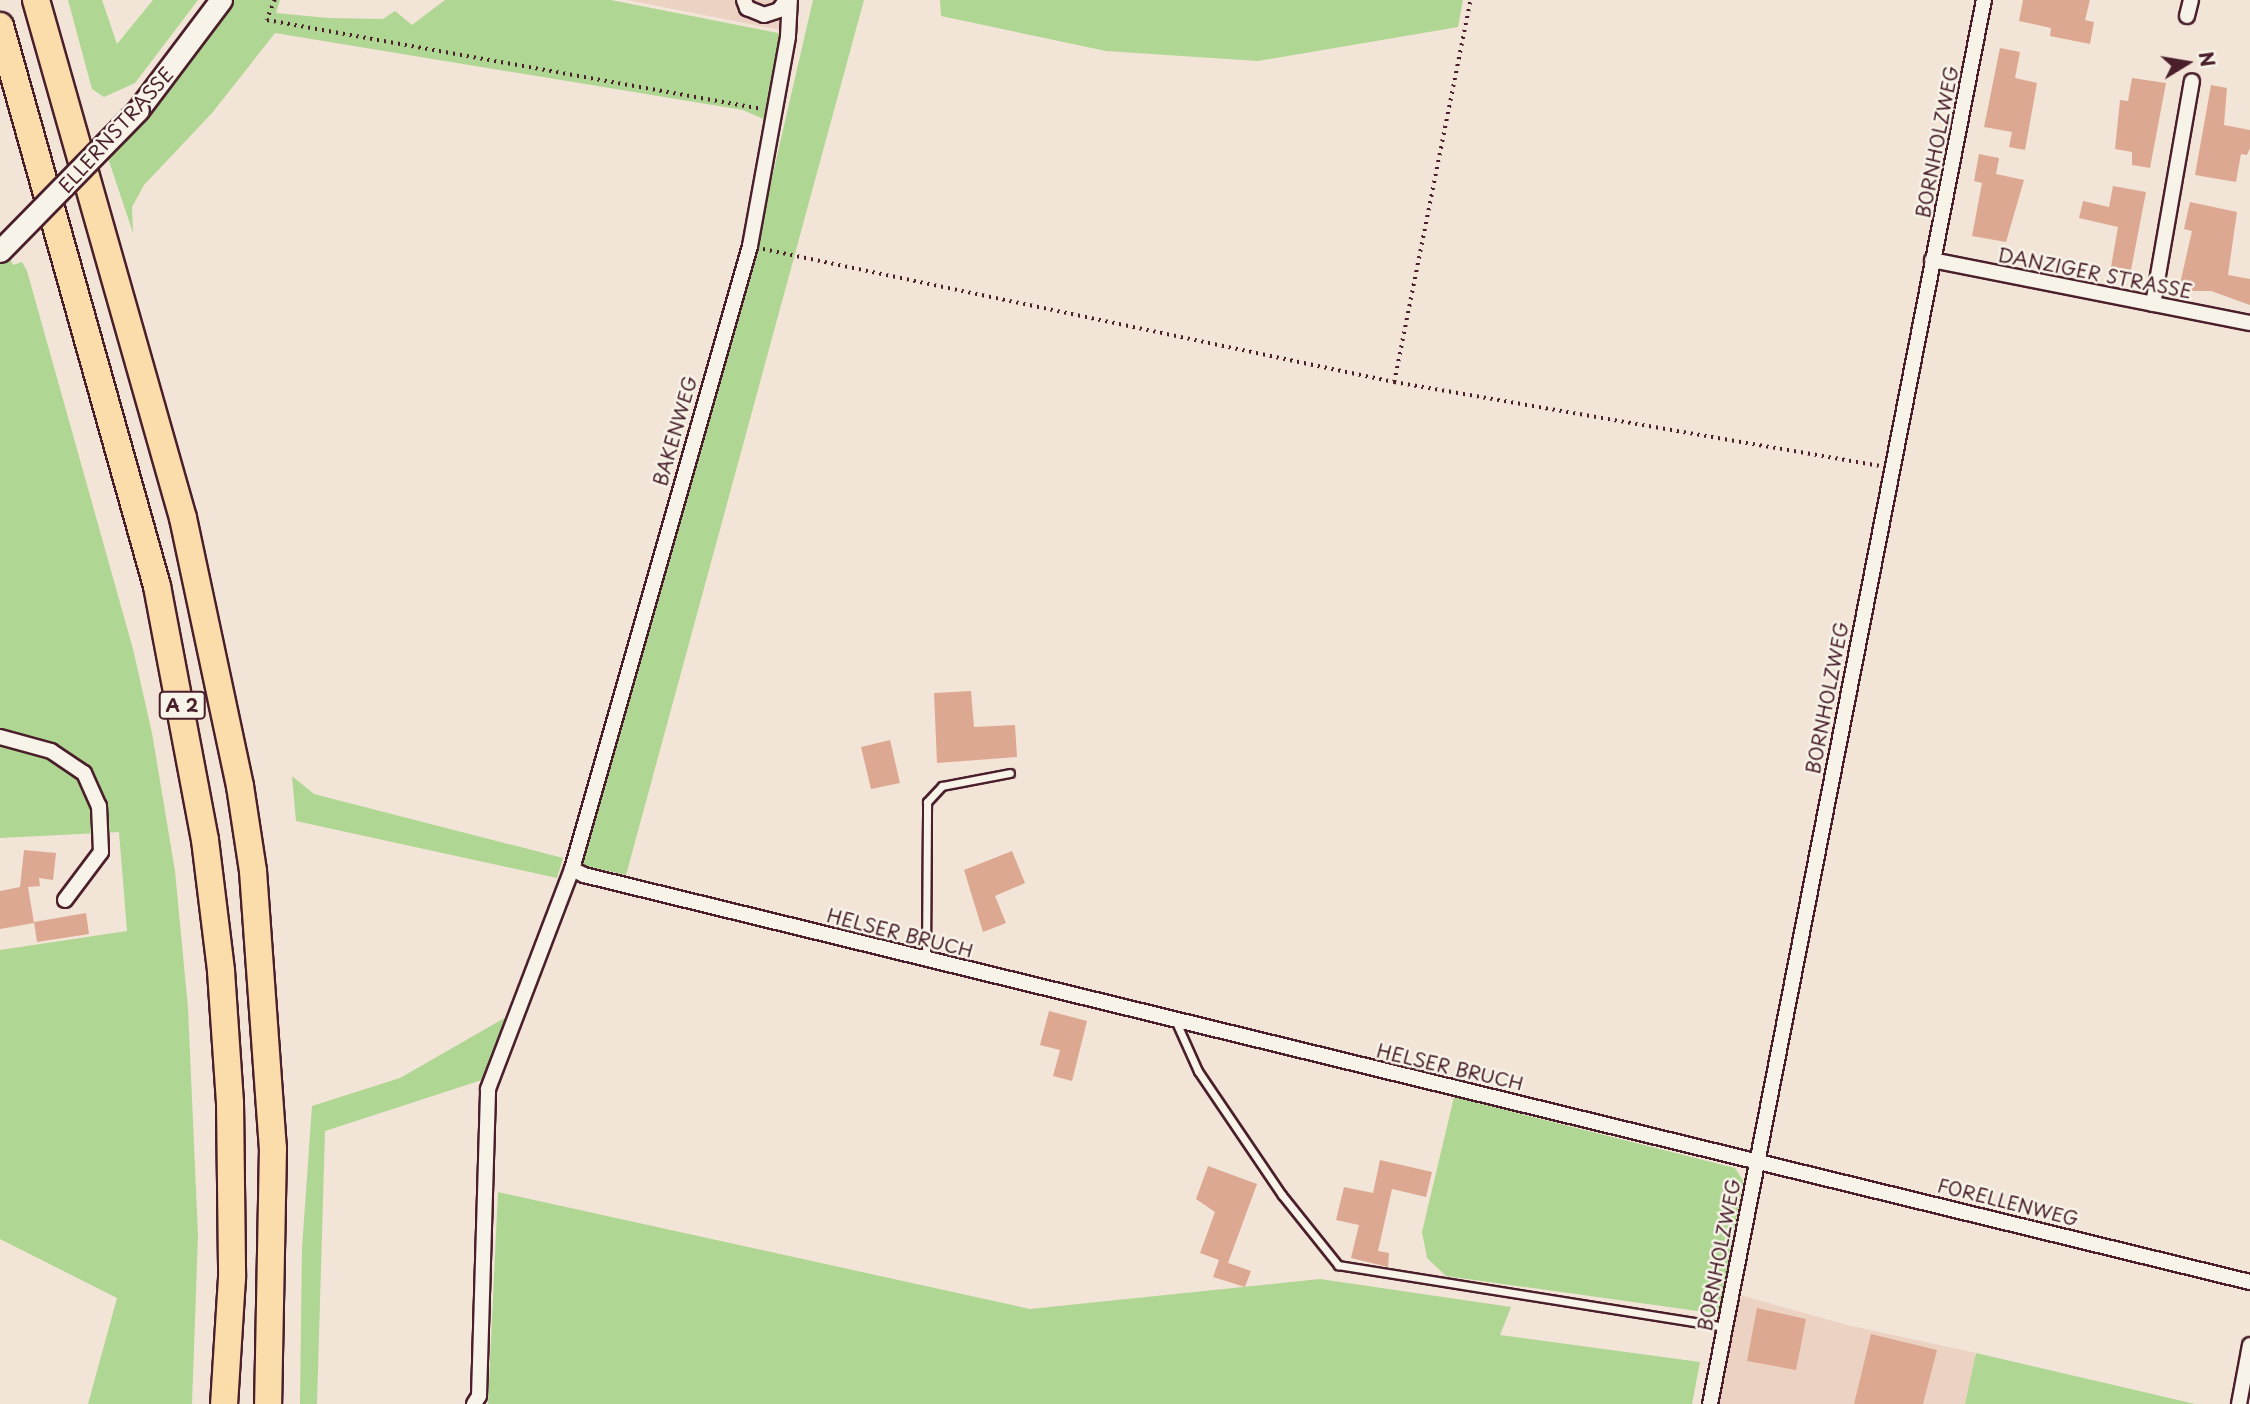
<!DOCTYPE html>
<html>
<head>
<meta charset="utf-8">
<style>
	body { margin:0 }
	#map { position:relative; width:2250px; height:1404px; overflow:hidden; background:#f2e4d7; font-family:"Playpen Sans",sans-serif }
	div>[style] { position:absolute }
	.built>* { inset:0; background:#ecd2c2 }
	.green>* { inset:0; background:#afd692 }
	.building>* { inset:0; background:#dda892 }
	.path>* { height:3.5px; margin-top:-1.75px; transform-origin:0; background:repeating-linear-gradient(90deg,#4a1f2b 0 2px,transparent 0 7px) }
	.roads { filter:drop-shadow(2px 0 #4a1f2b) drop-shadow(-2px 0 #4a1f2b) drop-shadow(0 2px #4a1f2b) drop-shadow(0 -2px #4a1f2b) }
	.lane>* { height:7px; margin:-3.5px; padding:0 3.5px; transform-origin:3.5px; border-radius:3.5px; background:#f7f3e8 }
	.street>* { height:14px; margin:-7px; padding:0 7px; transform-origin:7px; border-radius:7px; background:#f7f3e8 }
	.secondary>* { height:21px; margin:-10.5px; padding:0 10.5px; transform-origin:10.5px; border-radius:10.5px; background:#f7f3e8 }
	.highway>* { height:26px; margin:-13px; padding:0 13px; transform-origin:13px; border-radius:13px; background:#faddab }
	.bridges { filter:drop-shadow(2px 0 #4a1f2b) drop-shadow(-2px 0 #4a1f2b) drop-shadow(0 2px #4a1f2b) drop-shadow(0 -2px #4a1f2b) }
	.secondary-bridge>* { height:21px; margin:-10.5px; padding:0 10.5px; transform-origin:10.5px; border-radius:10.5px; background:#f7f3e8 }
	span { translate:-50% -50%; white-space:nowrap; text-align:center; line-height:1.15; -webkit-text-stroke:5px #f7f3e8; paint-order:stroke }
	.shield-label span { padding:2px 5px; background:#f7f3e8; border:2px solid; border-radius:5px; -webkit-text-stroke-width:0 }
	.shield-label { font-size:18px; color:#4a1f2b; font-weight:700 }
	.street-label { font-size:19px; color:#4a1f2b }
	.north { position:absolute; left:2152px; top:28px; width:70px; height:70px; -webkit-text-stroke:5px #f7f3e8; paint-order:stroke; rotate:79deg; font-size:19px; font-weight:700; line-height:28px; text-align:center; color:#4a1f2b }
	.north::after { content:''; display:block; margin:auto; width:24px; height:32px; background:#4a1f2b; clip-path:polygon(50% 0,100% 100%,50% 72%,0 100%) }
</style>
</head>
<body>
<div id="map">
	<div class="built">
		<div style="clip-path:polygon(627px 0,792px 0,786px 31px)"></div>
		<div style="clip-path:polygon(1740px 1295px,1847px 1325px,1976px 1353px,1965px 1404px,1719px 1404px)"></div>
	</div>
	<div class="green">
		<div style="clip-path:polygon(68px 0,102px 0,117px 44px,153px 0,198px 0,135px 83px,104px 97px,92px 89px)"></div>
		<div style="clip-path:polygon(233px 0,280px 0,276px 13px,328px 18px,383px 19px,395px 11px,412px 25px,445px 0,611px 0,783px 34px,766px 120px,743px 110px,275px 33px,212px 113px,144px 185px,132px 207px,133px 233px,107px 155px,184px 69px)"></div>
		<div style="clip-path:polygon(813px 0,864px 0,626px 875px,582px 865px,754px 256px)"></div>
		<div style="clip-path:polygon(940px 0,1463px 0,1458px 27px,1258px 61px,1106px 51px,941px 16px)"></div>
		<div style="clip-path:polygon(0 237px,13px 265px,22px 262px,27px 271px,133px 649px,152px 733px,175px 871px,188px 1008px,198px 1235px,192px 1404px,88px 1404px,117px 1298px,0 1239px,0 950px,127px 931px,119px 832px,0 838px)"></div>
		<div style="clip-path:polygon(292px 776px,314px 794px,563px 858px,557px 878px,296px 821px)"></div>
		<div style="clip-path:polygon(508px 1016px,488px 1078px,325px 1131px,317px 1404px,300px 1404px,302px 1248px,312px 1106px,400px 1078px)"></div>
		<div style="clip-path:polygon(1454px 1097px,1735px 1168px,1743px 1181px,1719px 1314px,1446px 1276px,1427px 1258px,1422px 1232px)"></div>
		<div style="clip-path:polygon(498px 1192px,1030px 1309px,1320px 1279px,1511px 1307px,1500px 1335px,1700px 1362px,1692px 1404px,488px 1404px)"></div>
		<div style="clip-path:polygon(1976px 1353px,2195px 1404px,1965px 1404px)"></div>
	</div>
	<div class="building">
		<div style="clip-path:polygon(2023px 0,2090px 0,2085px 20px,2094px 22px,2090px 44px,2050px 36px,2051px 28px,2019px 21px)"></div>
		<div style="clip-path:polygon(2000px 48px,2020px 52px,2015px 78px,2037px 83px,2025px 150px,2009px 147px,2012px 132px,1984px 127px)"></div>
		<div style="clip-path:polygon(2132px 78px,2166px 83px,2150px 168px,2132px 165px,2132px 152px,2115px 149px,2120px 100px,2128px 101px)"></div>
		<div style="clip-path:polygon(2211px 85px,2227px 88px,2224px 125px,2250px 130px,2250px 148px,2247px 155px,2241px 154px,2236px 182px,2195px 175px)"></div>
		<div style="clip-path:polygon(1979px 154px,1999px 158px,1996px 174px,2024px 180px,2006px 242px,1972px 236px,1982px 183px,1974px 181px)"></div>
		<div style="clip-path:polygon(2113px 186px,2146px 192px,2131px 270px,2111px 267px,2118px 227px,2079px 218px,2083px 201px,2109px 207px)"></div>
		<div style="clip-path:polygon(2190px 202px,2237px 212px,2228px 275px,2250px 279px,2250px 305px,2211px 291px,2187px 291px,2180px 284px,2192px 231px,2184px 229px)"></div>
		<div style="clip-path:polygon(971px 691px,974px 727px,1015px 725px,1017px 757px,937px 763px,934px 693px)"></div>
		<div style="clip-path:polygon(890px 740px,900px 783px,871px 789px,861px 747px)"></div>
		<div style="clip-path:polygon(24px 850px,56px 853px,53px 880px,39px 878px,40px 886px,28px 887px,34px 923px,0 929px,0 891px,20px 887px)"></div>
		<div style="clip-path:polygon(1012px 851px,1025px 883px,995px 896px,1006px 923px,983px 932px,964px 870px)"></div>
		<div style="clip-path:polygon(86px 913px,89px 934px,37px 942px,34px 922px)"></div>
		<div style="clip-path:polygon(1049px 1011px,1087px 1021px,1072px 1081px,1053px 1076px,1060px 1050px,1040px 1045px)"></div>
		<div style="clip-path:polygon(1380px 1160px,1432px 1172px,1426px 1197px,1392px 1189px,1378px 1251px,1389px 1253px,1388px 1267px,1351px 1258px,1359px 1225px,1336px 1220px,1344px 1187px,1373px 1193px)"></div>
		<div style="clip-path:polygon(1208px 1166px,1257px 1184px,1228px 1263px,1251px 1271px,1245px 1287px,1213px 1277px,1219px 1260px,1200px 1253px,1215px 1212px,1196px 1199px)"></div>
		<div style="clip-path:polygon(1757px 1308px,1806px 1319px,1796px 1370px,1747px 1361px)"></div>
		<div style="clip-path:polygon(1871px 1334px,1937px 1350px,1923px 1404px,1854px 1404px)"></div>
	</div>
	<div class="path">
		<div style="left:275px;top:0;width:22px;rotate:112deg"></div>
		<div style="left:267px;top:20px;width:503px;rotate:10.19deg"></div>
		<div style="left:763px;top:249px;width:645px;rotate:11.9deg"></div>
		<div style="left:1394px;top:382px;width:492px;rotate:9.8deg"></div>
		<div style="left:1394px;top:382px;width:389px;rotate:-78.7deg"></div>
	</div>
	<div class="roads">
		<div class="lane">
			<div style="left:926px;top:958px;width:156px;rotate:-89.6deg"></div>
			<div style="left:927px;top:802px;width:22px;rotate:-47deg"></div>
			<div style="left:942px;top:786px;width:69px;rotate:-10.8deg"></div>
			<div style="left:1176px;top:1022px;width:54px;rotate:65.8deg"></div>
			<div style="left:1198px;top:1071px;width:150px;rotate:55.9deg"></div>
			<div style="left:1282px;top:1195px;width:90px;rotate:51.3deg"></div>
			<div style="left:1338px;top:1265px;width:392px;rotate:9.1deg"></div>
		</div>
		<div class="street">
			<div style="left:744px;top:0;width:9px;rotate:69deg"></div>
			<div style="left:747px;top:8px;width:18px;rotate:22deg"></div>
			<div style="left:764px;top:15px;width:16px;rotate:-18deg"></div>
			<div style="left:779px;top:10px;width:12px;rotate:-55deg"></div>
			<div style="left:2187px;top:16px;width:16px;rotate:-76deg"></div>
			<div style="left:1932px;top:260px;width:324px;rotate:11.2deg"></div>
			<div style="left:2153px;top:304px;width:226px;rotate:-80.1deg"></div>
			<div style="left:0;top:737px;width:53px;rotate:15.4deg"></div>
			<div style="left:51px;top:751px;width:40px;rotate:34deg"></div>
			<div style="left:84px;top:773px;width:36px;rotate:66deg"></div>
			<div style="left:99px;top:806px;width:46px;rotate:87.5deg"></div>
			<div style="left:101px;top:852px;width:60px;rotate:126.9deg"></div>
			<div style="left:572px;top:869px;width:13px;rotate:27deg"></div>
			<div style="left:584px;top:875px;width:1715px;rotate:13.73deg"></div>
			<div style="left:474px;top:1404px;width:9px;rotate:-58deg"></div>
			<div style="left:479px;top:1396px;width:307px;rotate:-88.3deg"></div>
			<div style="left:488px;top:1089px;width:235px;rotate:-69.1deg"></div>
			<div style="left:572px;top:869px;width:648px;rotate:-74.05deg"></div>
			<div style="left:750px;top:246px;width:213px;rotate:-79.7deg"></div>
			<div style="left:788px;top:36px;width:36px;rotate:-87deg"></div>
			<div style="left:1710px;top:1404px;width:1430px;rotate:-78.96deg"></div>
			<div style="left:2239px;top:1404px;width:60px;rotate:-79.4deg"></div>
		</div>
		<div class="secondary">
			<div style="left:138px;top:110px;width:138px;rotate:-53deg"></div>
		</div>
		<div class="highway">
			<div style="left:36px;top:0;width:538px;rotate:74.16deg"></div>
			<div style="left:183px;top:518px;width:274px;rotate:78deg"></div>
			<div style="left:240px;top:786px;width:86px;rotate:81.3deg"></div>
			<div style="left:253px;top:871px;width:278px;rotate:85.9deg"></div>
			<div style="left:273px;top:1148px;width:256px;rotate:91.1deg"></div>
			<div style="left:0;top:26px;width:582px;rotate:74.34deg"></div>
			<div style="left:157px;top:586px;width:258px;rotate:79.3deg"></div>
			<div style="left:205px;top:840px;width:132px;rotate:83deg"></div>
			<div style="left:221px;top:971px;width:131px;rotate:86.1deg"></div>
			<div style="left:230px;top:1102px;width:176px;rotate:89.3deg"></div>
			<div style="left:232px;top:1278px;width:126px;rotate:93.6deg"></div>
		</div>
	</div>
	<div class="bridges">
		<div class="secondary-bridge">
			<div style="left:0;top:251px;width:197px;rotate:-45.6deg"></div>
		</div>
	</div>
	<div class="shield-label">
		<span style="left:182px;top:705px">A 2</span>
	</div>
	<div class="street-label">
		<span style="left:116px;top:130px;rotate:-48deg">ELLERNSTRASSE</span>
		<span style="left:1937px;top:142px;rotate:-79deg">BORNHOLZWEG</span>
		<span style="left:2095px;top:273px;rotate:11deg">DANZIGER STRASSE</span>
		<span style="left:675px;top:431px;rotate:-74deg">BAKENWEG</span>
		<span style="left:1827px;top:698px;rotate:-79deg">BORNHOLZWEG</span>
		<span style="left:900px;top:933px;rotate:14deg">HELSER BRUCH</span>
		<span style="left:1450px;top:1067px;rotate:13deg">HELSER BRUCH</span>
		<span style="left:2008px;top:1202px;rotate:14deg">FORELLENWEG</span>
		<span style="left:1719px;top:1255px;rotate:-79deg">BORNHOLZWEG</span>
	</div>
	<div class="north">N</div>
</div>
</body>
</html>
